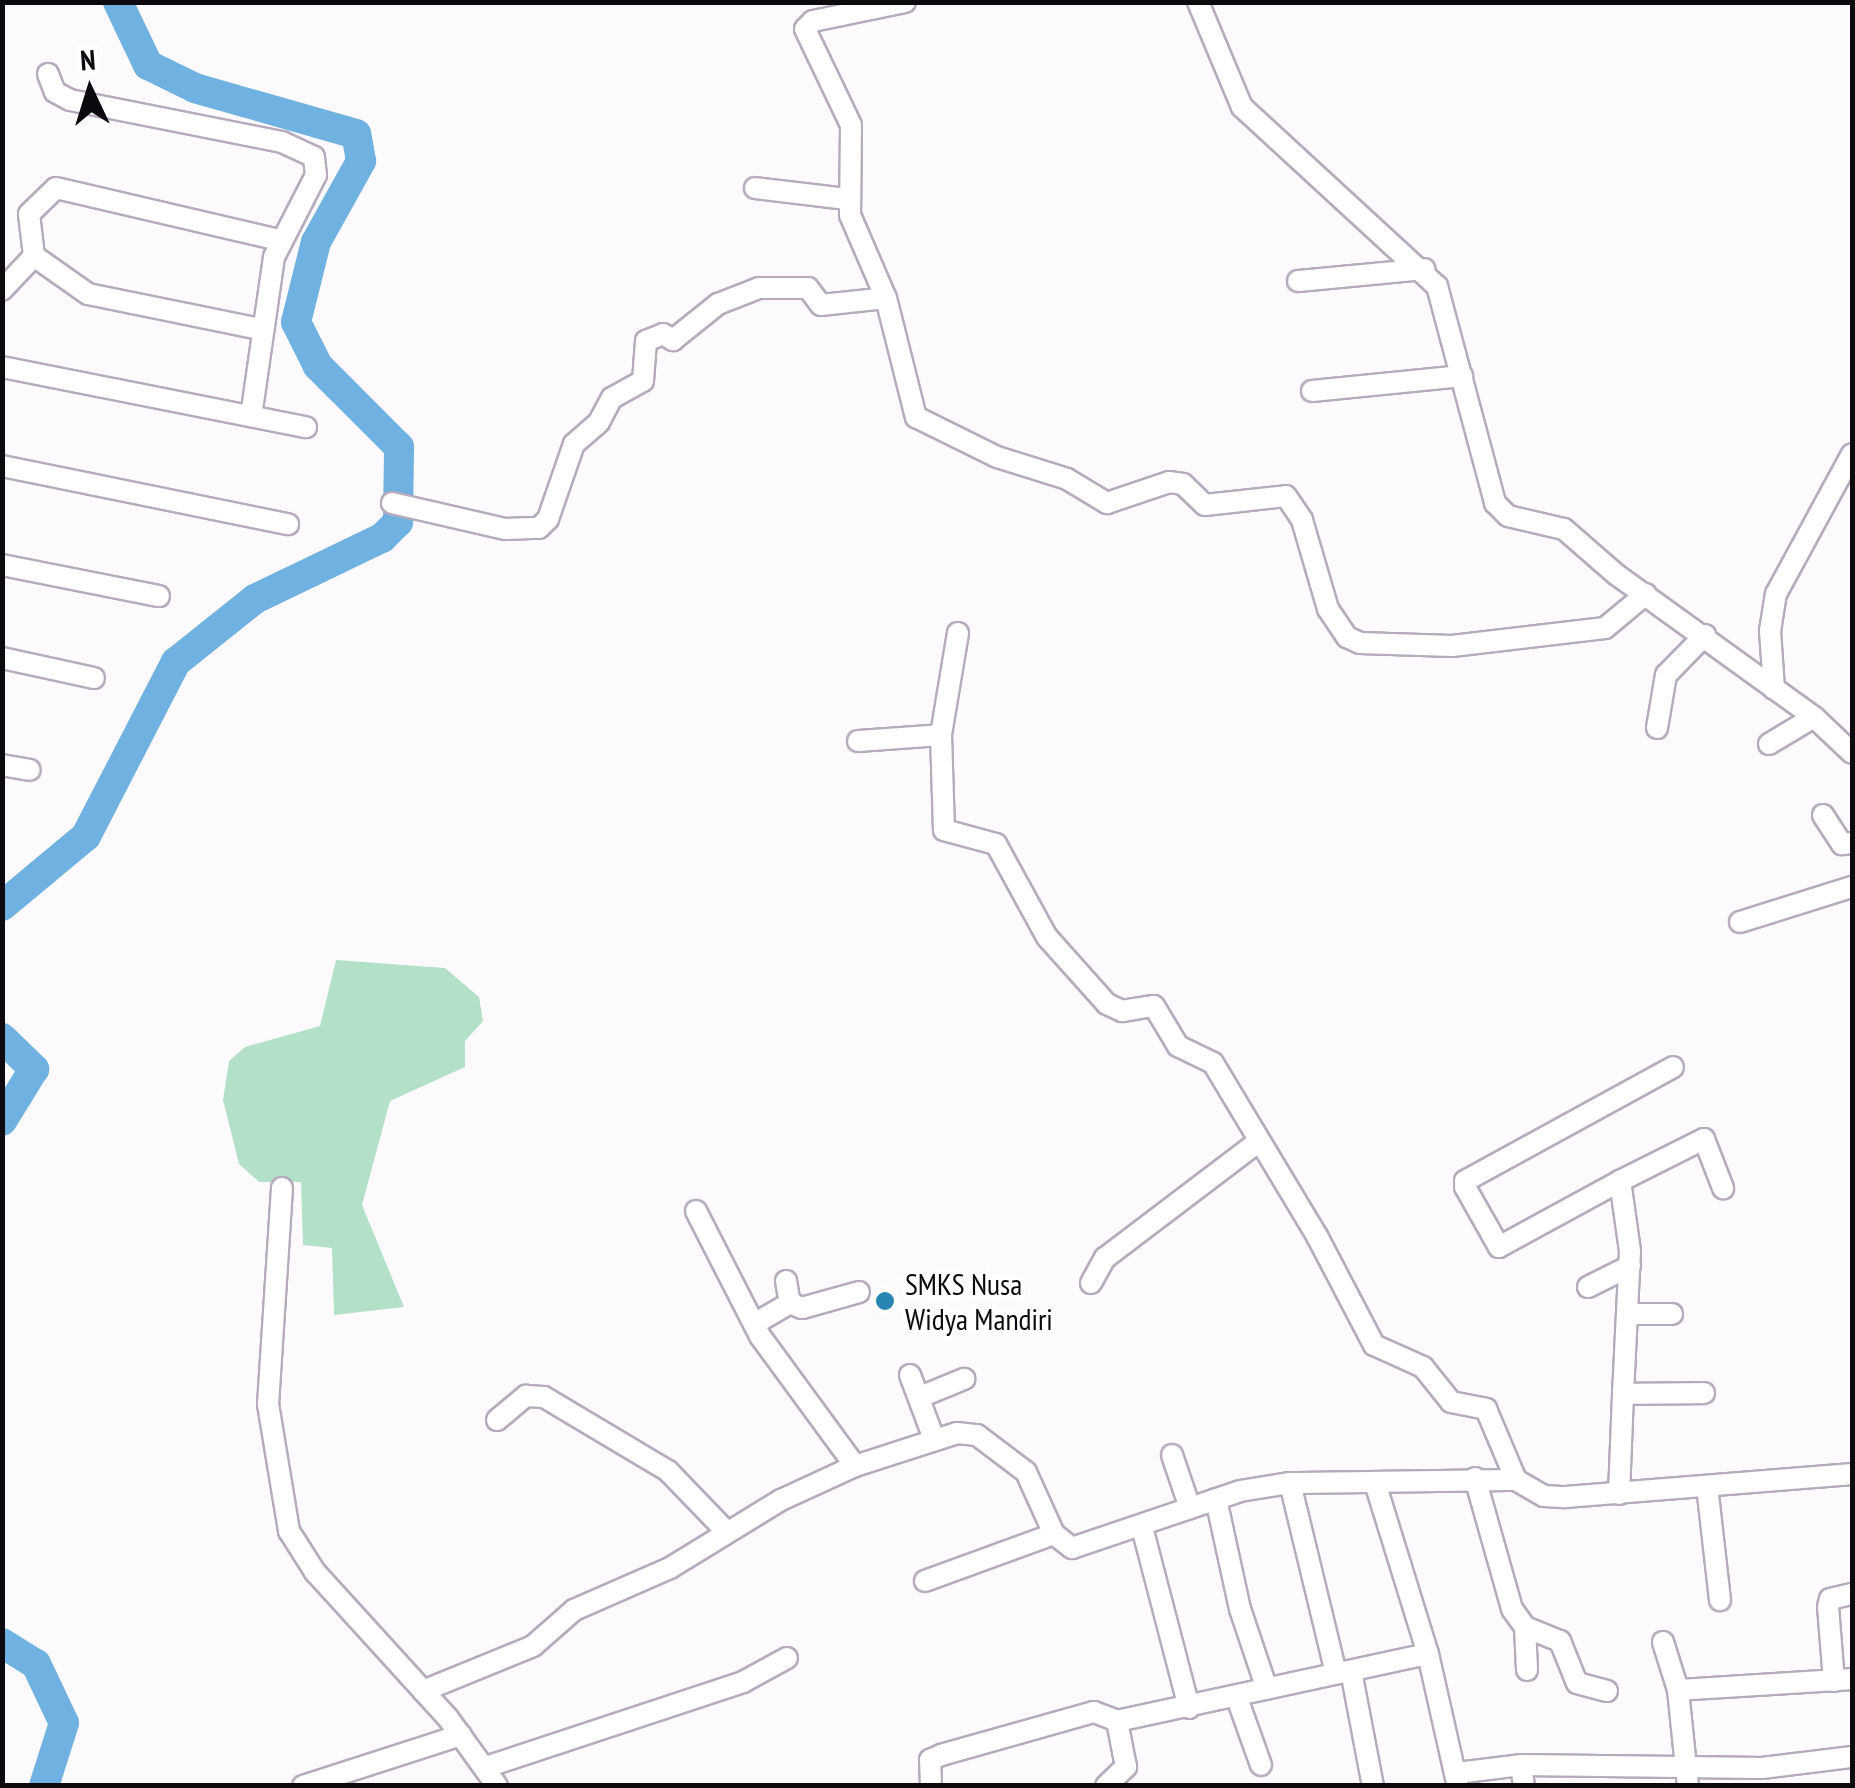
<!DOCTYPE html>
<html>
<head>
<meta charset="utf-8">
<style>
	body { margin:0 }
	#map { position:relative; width:1855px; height:1788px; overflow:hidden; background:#fdfafe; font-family:"PT Sans Narrow",sans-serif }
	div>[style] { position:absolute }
	.green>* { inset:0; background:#b3e1c8 }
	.river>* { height:30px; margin:-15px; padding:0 15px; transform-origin:15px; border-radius:15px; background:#6fb1e1 }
	.roads { filter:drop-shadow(2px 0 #b6abbc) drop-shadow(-2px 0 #b6abbc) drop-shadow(0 2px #b6abbc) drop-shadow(0 -2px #b6abbc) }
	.minor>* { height:20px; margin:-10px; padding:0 10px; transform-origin:10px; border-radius:10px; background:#fff }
	.dots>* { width:28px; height:28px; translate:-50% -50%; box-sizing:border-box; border:5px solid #fff; border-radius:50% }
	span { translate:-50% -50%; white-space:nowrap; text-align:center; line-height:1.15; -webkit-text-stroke:9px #fff; paint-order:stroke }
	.poi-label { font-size:30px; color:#0d0a0f }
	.left { translate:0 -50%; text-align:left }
	.frame { position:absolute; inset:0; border:5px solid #0d0a0f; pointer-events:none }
	.north { position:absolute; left:40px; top:40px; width:100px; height:100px; -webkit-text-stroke:8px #fff; paint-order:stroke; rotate:356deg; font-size:28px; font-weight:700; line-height:40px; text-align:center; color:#0d0a0f }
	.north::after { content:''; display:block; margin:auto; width:35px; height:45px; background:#0d0a0f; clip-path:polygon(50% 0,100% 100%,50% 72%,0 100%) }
</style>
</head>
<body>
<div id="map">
	<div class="green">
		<div style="clip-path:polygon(336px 960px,445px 968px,479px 997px,483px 1021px,465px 1041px,465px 1067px,390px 1101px,362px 1205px,404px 1307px,334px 1315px,332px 1248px,303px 1245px,301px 1182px,259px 1182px,239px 1164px,223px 1100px,229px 1061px,245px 1047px,320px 1026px)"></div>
	</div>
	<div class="river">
		<div style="left:2px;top:906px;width:109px;rotate:-39.8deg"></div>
		<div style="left:86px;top:836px;width:196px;rotate:-62.7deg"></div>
		<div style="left:176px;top:662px;width:101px;rotate:-38.6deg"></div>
		<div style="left:255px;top:599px;width:141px;rotate:-25.7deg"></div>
		<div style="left:382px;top:538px;width:23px;rotate:-45deg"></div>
		<div style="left:398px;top:522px;width:75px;rotate:-89.2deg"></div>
		<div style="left:399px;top:447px;width:115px;rotate:-135deg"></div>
		<div style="left:318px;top:366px;width:49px;rotate:-116.6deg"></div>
		<div style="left:296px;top:322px;width:82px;rotate:-76deg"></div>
		<div style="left:316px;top:242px;width:93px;rotate:-60.9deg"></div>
		<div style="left:361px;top:161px;width:27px;rotate:-100deg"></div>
		<div style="left:356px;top:134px;width:167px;rotate:-164.1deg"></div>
		<div style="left:195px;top:88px;width:52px;rotate:-153.9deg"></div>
		<div style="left:148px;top:65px;width:70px;rotate:-115.5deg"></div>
		<div style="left:2px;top:1038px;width:45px;rotate:44.1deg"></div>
		<div style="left:34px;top:1069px;width:61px;rotate:121.6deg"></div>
		<div style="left:2px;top:1643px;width:40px;rotate:32deg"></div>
		<div style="left:36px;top:1664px;width:65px;rotate:64.6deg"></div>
		<div style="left:64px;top:1723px;width:66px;rotate:107.6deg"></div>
	</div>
	<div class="roads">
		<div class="minor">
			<div style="left:905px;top:2px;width:94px;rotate:168.3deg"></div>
			<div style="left:813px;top:21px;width:11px;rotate:135deg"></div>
			<div style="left:805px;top:29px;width:106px;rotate:64.4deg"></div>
			<div style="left:851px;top:125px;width:90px;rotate:90.6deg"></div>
			<div style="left:850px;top:215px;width:90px;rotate:66.6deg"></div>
			<div style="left:886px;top:298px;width:123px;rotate:75.9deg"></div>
			<div style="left:916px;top:417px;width:90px;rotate:26.3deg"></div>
			<div style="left:997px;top:457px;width:73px;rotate:17.4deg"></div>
			<div style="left:1067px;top:479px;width:47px;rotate:31deg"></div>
			<div style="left:1107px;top:503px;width:65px;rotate:-18.7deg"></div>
			<div style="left:1169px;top:482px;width:14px;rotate:8deg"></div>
			<div style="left:1183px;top:484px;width:30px;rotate:44deg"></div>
			<div style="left:1205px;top:505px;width:81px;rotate:-6.3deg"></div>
			<div style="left:1286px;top:496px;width:29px;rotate:56deg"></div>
			<div style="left:1302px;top:520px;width:93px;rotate:73.7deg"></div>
			<div style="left:1328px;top:609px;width:34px;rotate:56deg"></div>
			<div style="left:1347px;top:637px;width:14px;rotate:25deg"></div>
			<div style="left:1360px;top:643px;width:92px;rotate:1.9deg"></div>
			<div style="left:1452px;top:646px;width:154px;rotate:-6.7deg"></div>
			<div style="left:1605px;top:628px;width:53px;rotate:-39.7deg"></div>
			<div style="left:1198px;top:2px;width:114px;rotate:67.3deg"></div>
			<div style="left:1242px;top:107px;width:265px;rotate:42.6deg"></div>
			<div style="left:1437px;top:286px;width:225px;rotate:75deg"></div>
			<div style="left:1495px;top:503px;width:18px;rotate:45deg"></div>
			<div style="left:1508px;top:516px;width:57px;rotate:13.1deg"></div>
			<div style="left:1564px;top:529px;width:70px;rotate:41deg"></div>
			<div style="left:1617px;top:575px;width:243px;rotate:35.8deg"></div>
			<div style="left:1814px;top:717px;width:52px;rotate:43.5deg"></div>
			<div style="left:48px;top:74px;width:19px;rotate:69deg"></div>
			<div style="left:55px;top:92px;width:17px;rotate:28deg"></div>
			<div style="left:70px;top:100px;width:216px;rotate:11.2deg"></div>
			<div style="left:282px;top:142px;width:35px;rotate:25deg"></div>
			<div style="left:314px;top:157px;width:18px;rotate:84deg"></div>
			<div style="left:316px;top:175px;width:92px;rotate:117.1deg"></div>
			<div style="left:274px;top:257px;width:161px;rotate:98.2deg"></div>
			<div style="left:755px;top:188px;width:93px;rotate:6.8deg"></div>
			<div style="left:34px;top:256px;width:66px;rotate:35.1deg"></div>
			<div style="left:88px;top:294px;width:176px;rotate:11.5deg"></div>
			<div style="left:1298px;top:281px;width:127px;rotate:-5.4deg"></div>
			<div style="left:2px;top:290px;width:47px;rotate:-46.7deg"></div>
			<div style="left:34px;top:256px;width:42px;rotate:-96.8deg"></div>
			<div style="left:29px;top:214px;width:37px;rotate:-44deg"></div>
			<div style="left:56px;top:188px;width:229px;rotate:13.1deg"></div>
			<div style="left:2px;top:367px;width:310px;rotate:11.2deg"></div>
			<div style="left:1312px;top:391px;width:151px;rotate:-5.7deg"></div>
			<div style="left:2px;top:466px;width:292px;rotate:11.5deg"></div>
			<div style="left:392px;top:503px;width:116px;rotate:13deg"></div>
			<div style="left:505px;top:529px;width:34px;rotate:-2deg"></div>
			<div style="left:539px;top:528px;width:13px;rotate:-45deg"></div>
			<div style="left:548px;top:519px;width:79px;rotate:-70.9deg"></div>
			<div style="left:574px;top:444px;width:33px;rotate:-41deg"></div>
			<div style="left:599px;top:422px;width:27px;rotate:-62deg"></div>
			<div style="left:612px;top:398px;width:35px;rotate:-29deg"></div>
			<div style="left:643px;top:381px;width:40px;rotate:-85.7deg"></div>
			<div style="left:646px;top:341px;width:18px;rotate:-22deg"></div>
			<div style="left:663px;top:334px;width:12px;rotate:31deg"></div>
			<div style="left:673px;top:340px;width:58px;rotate:-38.7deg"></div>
			<div style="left:718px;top:304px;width:44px;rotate:-21.3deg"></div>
			<div style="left:759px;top:288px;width:49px"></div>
			<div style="left:808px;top:288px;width:21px;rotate:53deg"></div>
			<div style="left:821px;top:305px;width:65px;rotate:-6.1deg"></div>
			<div style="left:2px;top:565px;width:160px;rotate:11.2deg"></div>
			<div style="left:958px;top:633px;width:103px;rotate:99.5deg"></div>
			<div style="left:941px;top:735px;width:95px;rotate:88.2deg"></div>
			<div style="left:944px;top:830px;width:54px;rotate:15.1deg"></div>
			<div style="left:996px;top:844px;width:106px;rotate:61.3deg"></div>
			<div style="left:1047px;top:937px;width:90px;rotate:48.2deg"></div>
			<div style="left:1107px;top:1004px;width:17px;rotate:25deg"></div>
			<div style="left:1122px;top:1011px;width:32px;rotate:-9deg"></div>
			<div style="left:1154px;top:1006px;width:47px;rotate:59deg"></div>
			<div style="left:1178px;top:1046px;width:39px;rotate:26deg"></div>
			<div style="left:1213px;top:1063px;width:202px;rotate:59deg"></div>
			<div style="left:1317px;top:1236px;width:123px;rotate:62.4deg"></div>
			<div style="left:1374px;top:1345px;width:54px;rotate:24.2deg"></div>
			<div style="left:1423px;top:1367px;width:45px;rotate:51.3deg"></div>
			<div style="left:1451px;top:1402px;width:36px;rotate:11deg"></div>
			<div style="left:1486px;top:1409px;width:77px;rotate:67.1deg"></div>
			<div style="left:1516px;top:1480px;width:32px;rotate:30deg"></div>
			<div style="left:1544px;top:1496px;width:22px;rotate:3deg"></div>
			<div style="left:1566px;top:1497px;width:287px;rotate:-4.6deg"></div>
			<div style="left:2px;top:658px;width:94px;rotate:12.3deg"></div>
			<div style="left:1774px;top:689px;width:58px;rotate:-93.9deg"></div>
			<div style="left:1770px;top:631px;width:37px;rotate:-81deg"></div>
			<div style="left:1776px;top:594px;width:159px;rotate:-61.5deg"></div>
			<div style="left:1657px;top:728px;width:54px;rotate:-80.4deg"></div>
			<div style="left:1666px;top:675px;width:56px;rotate:-45.7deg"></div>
			<div style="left:858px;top:741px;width:83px;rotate:-4.1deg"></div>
			<div style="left:1769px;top:744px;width:52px;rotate:-31deg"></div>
			<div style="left:2px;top:765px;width:28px;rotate:10deg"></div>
			<div style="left:1823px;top:815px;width:35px;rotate:57deg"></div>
			<div style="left:1842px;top:844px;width:10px;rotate:-6deg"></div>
			<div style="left:1740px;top:922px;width:117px;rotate:-17.4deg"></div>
			<div style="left:1620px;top:1181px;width:138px;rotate:151.4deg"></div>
			<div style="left:1499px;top:1247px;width:69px;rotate:-119.5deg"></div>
			<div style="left:1465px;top:1187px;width:6px;rotate:-90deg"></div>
			<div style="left:1465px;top:1181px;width:237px;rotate:-28.7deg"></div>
			<div style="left:282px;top:1188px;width:216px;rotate:93.7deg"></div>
			<div style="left:268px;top:1404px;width:129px;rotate:80.6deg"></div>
			<div style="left:289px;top:1531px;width:49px;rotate:57.6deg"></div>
			<div style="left:315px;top:1572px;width:197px;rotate:47.7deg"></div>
			<div style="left:448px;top:1718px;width:84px;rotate:54.2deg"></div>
			<div style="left:696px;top:1211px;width:140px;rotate:62.9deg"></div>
			<div style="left:760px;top:1336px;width:161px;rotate:53.8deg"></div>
			<div style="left:786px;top:1281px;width:22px;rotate:80deg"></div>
			<div style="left:790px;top:1303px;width:13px;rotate:23deg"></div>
			<div style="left:802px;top:1308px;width:59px;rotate:-15.7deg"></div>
			<div style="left:1091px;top:1283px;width:29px;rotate:-61deg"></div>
			<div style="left:1105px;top:1258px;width:192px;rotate:-37.2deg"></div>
			<div style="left:1588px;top:1287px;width:47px;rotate:-26.6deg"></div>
			<div style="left:1629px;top:1314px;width:43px"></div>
			<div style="left:754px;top:1324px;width:42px;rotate:-30.3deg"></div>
			<div style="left:910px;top:1375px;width:68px;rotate:69.4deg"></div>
			<div style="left:1623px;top:1394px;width:143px;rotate:-87.2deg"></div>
			<div style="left:1630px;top:1251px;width:71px;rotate:-98.1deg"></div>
			<div style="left:1620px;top:1181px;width:94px;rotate:-26.6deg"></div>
			<div style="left:1704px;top:1139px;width:53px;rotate:68.8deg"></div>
			<div style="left:920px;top:1397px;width:48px;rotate:-22.2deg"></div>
			<div style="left:497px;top:1420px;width:38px;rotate:-40deg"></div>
			<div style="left:526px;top:1396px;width:18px;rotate:3deg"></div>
			<div style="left:544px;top:1397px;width:144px;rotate:30.8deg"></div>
			<div style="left:668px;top:1471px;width:85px;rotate:46deg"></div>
			<div style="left:1172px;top:1455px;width:56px;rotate:71.2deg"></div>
			<div style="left:1475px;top:1478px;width:136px;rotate:74.2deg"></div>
			<div style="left:1512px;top:1609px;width:22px;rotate:54deg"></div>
			<div style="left:1525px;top:1627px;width:38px;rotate:22deg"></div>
			<div style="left:1560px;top:1641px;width:45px;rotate:68deg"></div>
			<div style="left:1577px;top:1683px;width:31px;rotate:15deg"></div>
			<div style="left:1290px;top:1483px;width:195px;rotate:76.4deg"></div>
			<div style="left:1376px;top:1486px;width:176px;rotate:72.8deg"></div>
			<div style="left:1428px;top:1654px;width:132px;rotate:77.3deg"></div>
			<div style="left:1707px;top:1486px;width:115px;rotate:83.5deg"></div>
			<div style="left:1619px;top:1494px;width:100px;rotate:-87.7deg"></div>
			<div style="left:1623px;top:1394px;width:81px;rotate:-0.7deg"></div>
			<div style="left:1216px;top:1499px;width:113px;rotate:77.7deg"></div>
			<div style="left:1240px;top:1609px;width:84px;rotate:71.4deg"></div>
			<div style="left:1142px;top:1527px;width:187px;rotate:75.4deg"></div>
			<div style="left:925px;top:1581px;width:137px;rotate:-20deg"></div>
			<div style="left:1525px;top:1627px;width:43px;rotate:87.3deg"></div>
			<div style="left:1663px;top:1642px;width:50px;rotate:72.6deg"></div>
			<div style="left:1678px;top:1690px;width:97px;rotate:84.1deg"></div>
			<div style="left:1351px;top:1671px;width:117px;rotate:79.2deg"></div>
			<div style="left:1834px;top:1681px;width:74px;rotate:-94.6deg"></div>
			<div style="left:1828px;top:1607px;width:8px;rotate:-76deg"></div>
			<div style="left:1830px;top:1599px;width:23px;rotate:-13deg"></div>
			<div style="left:1678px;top:1690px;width:174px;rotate:-3.6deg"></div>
			<div style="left:423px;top:1691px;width:119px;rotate:-22.2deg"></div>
			<div style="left:533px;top:1646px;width:55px;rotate:-41.3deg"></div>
			<div style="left:574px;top:1610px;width:105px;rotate:-23.6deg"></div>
			<div style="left:670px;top:1568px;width:130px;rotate:-31.5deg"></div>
			<div style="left:781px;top:1500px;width:81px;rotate:-24.7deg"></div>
			<div style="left:855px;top:1466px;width:107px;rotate:-17.9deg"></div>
			<div style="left:957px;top:1433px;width:20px;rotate:6deg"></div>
			<div style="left:977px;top:1435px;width:61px;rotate:37.1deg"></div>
			<div style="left:1026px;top:1472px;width:68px;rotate:65.7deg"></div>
			<div style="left:1054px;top:1534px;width:23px;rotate:38deg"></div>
			<div style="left:1072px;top:1548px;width:177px;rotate:-18.7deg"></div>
			<div style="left:1240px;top:1491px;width:51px;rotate:-9.1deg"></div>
			<div style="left:1290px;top:1483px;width:226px;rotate:-0.8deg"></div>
			<div style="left:1237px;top:1698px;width:71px;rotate:70.3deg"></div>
			<div style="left:1521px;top:1765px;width:21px;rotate:82deg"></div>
			<div style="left:486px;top:1767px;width:271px;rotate:-18.3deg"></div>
			<div style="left:743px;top:1682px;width:50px;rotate:-28.6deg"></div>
			<div style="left:1457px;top:1773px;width:64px;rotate:-7.1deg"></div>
			<div style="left:1521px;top:1765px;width:241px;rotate:0.7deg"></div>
			<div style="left:1762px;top:1768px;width:91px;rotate:-7deg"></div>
			<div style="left:303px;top:1786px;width:166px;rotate:-17.9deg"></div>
			<div style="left:931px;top:1786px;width:26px;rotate:-92deg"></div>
			<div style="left:930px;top:1760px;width:12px;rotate:-24deg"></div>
			<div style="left:941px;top:1755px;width:159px;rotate:-15.7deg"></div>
			<div style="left:1094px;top:1712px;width:25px;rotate:21deg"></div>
			<div style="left:1106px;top:1786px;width:28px;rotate:-44deg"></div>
			<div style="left:1126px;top:1767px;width:47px;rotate:-101.1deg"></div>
			<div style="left:1117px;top:1721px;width:318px;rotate:-12.2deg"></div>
		</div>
	</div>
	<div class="dots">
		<div style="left:885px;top:1301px;background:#2886b2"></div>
	</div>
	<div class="poi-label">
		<span class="left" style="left:905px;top:1301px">SMKS Nusa<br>Widya Mandiri</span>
	</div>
	<div class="frame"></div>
	<div class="north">N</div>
</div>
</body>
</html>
